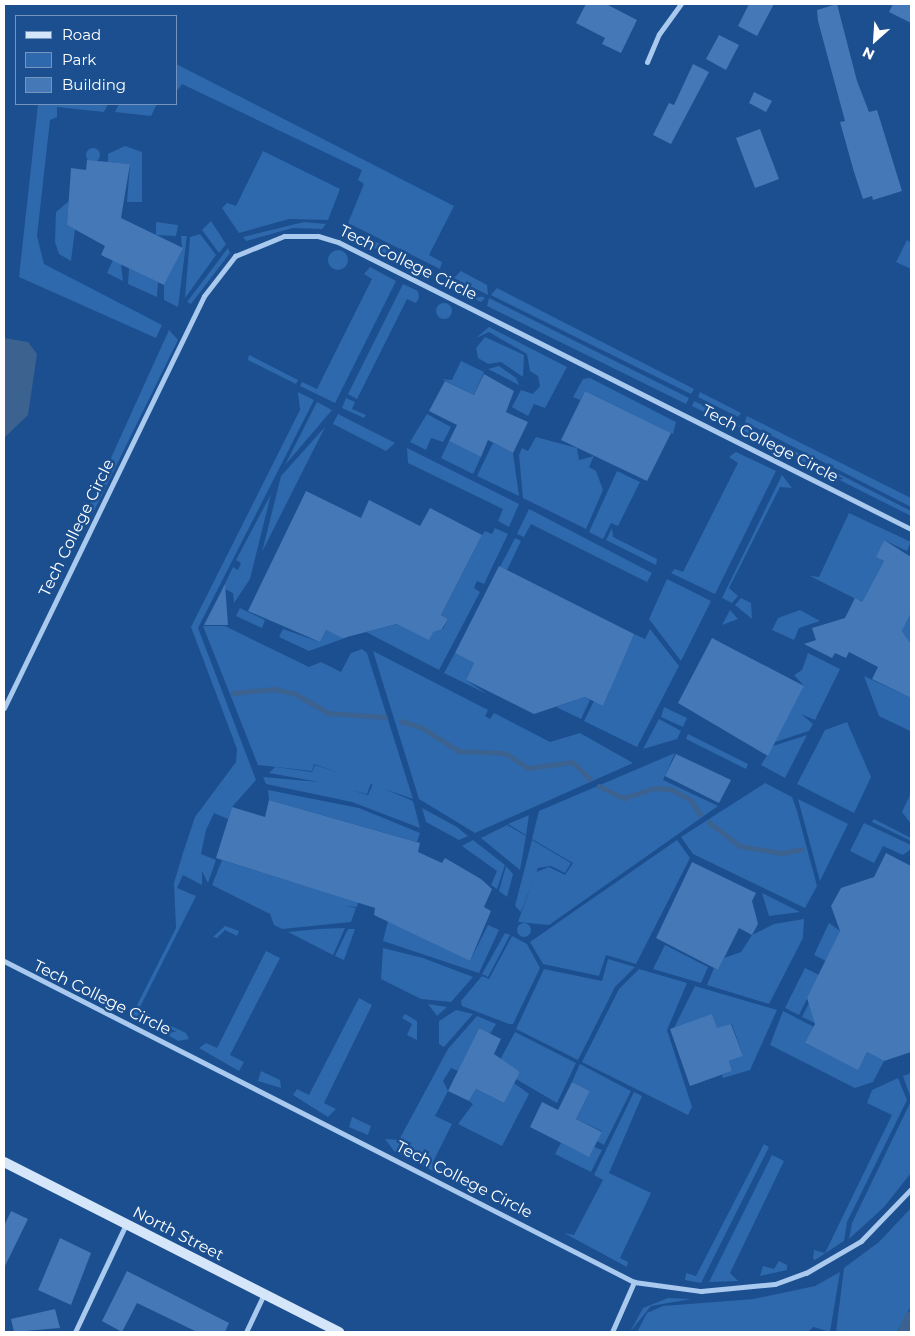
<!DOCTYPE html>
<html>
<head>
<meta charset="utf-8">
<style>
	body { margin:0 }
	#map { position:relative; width:915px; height:1336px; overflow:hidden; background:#1b4f8f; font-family:Montserrat,sans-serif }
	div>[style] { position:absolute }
	.green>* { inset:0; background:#2e69ad }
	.round { border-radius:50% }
	.water>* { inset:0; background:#3c6290 }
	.stream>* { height:4.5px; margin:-2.25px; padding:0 2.25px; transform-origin:2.25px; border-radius:2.25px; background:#3c6290 }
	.canal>* { height:15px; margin:-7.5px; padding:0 7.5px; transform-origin:7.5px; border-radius:7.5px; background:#3c6290 }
	.building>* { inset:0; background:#4478b7 }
	.minor>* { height:5px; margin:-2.5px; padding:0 2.5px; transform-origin:2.5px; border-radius:2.5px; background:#a9c9ee }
	.secondary>* { height:10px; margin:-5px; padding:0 5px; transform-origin:5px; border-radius:5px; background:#d6e6fa }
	span { translate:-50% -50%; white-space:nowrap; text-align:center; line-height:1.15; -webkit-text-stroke:5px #1b4f8f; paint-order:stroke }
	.street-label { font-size:16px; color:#fff }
	.frame { position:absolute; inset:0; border:5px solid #fff; pointer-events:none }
	.legend { position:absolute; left:15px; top:15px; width:162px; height:90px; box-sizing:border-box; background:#1b4f8f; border:1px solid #7695bc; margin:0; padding:6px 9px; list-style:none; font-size:15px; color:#fff }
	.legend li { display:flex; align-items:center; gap:10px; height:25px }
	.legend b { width:25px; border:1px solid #7695bc }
	.north { position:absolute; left:850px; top:15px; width:50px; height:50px; -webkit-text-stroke:4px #1b4f8f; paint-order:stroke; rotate:206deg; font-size:14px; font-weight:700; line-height:20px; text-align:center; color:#fff }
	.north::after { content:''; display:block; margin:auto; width:18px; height:22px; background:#fff; clip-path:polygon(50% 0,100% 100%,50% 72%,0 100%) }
</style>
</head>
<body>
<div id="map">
	<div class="green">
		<div style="clip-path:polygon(176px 64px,454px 206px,429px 255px,442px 262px,440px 269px,348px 223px,364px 184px,358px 180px,362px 170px,182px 84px,176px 92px)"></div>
		<div style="clip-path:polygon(38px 104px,108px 104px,104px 112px,57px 107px,57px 117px,50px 120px,37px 236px,44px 264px,162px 325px,156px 338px,19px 277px)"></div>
		<div style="clip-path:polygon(119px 104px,157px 104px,151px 116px,115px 112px)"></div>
		<div style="clip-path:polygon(125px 146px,142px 152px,142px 202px,127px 202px,130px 164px,108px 162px,108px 154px)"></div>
		<div class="round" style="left:86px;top:148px;width:14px;height:14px"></div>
		<div style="clip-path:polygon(263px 151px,340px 189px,328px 220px,289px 219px,239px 233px,222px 208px,227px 203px,236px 206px)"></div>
		<div style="clip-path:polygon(69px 201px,67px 225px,75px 229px,71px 261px,59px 254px,55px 242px,56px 212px)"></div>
		<div style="clip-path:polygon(211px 221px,226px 244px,219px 253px,202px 230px)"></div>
		<div style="clip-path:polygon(156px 222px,178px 225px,176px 236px,156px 235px)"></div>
		<div style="clip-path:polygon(304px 222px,326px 224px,322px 229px,293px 228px,246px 241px,243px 237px)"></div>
		<div style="clip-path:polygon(350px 230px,406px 256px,404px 262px,346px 235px)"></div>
		<div style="clip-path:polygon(200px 234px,216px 255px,185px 298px,190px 237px)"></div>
		<div style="clip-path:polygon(181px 236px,187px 236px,178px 307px,164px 300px,164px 285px,182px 248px)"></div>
		<div style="clip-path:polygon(907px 240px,911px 243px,911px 269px,896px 262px)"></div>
		<div style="clip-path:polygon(228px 248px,230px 253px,191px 304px,187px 302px)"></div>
		<div class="round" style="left:328px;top:250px;width:20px;height:20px"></div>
		<div style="clip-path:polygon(113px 260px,121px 264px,123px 281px,107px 273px)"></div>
		<div style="clip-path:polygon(370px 267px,396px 281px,335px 403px,300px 386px,302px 382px,317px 389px,372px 279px,364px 274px)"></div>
		<div style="clip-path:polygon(129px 268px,158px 282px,157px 297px,128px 284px)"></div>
		<div style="clip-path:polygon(461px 271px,487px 285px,488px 295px,454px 278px)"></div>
		<div style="clip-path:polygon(452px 281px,485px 298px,481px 302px,450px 288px)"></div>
		<div style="clip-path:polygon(403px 284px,418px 291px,419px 298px,416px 303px,407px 299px,357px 399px,348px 394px)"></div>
		<div style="clip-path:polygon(497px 288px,694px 389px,691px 394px,491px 295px)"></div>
		<div style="clip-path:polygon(489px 298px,689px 398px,686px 404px,487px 306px)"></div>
		<div class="round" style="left:436px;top:303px;width:16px;height:16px"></div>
		<div style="clip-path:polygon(489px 327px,567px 367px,545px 408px,534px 404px,528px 416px,512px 407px,521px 390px,533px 394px,540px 386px,538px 376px,530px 371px,527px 354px,489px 332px,476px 338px)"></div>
		<div style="clip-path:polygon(169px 330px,178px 340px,93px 513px,86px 513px)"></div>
		<div style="clip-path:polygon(485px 337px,524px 355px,523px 377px,501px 362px,488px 364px,478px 358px,476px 348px)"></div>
		<div style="clip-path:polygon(249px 355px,298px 380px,296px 384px,248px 360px)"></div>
		<div style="clip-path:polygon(461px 361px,484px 372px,474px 395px,442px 379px,452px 380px)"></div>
		<div style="clip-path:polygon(499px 366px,516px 378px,519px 385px,488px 369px)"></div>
		<div style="clip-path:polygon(590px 378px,676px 422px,673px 434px,585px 391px,580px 400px,573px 397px,583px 379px)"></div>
		<div style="clip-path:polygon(298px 392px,314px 400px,198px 628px,256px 780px,232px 807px,228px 819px,214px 813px,206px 830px,201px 854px,216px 860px,208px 883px,202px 871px,202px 885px,183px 875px,177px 888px,196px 896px,139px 1009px,154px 1017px,155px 1024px,150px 1027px,132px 1015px,176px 928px,174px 883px,183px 853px,195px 817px,236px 762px,237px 749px,191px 627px,300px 410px)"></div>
		<div style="clip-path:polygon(700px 392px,741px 413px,738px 417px,698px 397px)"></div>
		<div style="clip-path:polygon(346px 398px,355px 402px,352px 409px,366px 415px,364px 418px,342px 408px)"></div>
		<div style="clip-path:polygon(694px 401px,735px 421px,733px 426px,692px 406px)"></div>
		<div style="clip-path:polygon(317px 402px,332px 410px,285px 465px)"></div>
		<div style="clip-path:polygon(338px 414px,395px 443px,386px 451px,333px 424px)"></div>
		<div style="clip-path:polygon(427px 414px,451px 427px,443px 442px,431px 438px,426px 450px,410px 442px)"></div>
		<div style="clip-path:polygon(747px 416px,911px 498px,911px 507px,745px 422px)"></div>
		<div style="clip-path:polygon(739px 425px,789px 449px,787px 453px,738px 428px)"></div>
		<div style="clip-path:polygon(325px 427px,262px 552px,281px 476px)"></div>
		<div style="clip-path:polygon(536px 437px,577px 448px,579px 460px,594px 456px,589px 467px,596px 471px,603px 490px,586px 529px,523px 498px,519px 455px,522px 448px,528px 451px)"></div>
		<div style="clip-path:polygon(449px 441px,481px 457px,473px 474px,441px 458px)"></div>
		<div style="clip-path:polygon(493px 443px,513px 453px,519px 496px,477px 476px)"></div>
		<div style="clip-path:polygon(407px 448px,519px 504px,509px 527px,498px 521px,503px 509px,408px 463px)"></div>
		<div style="clip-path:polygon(794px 451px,911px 511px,911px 516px,792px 456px)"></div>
		<div style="clip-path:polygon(736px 452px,776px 471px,715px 594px,671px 573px,675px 569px,683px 572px,738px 463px,729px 457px)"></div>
		<div style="clip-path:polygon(617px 471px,640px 482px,618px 526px,611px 523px,603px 539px,589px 532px)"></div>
		<div style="clip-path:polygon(782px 475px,792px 488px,780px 487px,729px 588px,738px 596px,732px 603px,722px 598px)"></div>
		<div style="clip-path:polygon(271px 494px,250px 579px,234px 603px,233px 593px,223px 588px,233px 567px,238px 570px,241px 563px,236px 560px)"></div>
		<div style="clip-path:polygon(529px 509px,652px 573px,647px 582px,531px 524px,524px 537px,517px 534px)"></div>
		<div style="clip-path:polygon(849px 513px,911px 542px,907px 551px,884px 540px,876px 557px,884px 561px,862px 602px,810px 576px,819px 577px)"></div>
		<div style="clip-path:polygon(495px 528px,508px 534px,484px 584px,477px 581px,474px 588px,480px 592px,439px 670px,366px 632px,398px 624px,443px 629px,448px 619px,441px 615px,482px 535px,485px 531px,492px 534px)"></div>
		<div style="clip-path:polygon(612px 528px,613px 537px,657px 559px,656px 565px,606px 540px)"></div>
		<div style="clip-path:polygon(515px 538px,521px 541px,507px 570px,500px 567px)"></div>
		<div style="clip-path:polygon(667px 579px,711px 601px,681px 661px,649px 619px)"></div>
		<div style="clip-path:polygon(741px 598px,751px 603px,752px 619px,735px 605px)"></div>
		<div style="clip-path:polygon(240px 608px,265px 620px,262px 628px,236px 616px)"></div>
		<div style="clip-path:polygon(730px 610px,738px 619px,722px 625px)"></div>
		<div style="clip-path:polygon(800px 610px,820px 621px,799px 628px,794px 640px,772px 630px,778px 618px)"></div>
		<div style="clip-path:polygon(911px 613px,911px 644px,902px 631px)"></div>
		<div style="clip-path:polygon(203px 626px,225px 626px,309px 667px,321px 662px,341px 672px,351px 653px,362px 649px,367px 653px,413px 799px,314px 764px,312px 771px,258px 765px)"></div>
		<div style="clip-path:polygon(283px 629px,320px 642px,326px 630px,348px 637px,309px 651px,279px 637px)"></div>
		<div style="clip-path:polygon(650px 629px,679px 666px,637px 747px,584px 721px,594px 701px,603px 706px,610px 690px,605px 687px,634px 634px,645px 639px)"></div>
		<div style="clip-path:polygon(373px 651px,488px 710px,485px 716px,490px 719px,494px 713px,550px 742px,580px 733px,633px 763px,475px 833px,419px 799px)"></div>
		<div style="clip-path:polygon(455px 653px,474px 663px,466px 680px,487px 694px,444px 673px)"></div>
		<div style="clip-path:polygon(808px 653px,840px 669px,815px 720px,801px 714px,813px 724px,809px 731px,775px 742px,804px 686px,794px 675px,802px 670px)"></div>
		<div style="clip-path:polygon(864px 676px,911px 698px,910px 731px,879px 716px)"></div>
		<div style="clip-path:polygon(585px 697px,590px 700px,581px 719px,556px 707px)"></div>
		<div style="clip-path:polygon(664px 707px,687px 718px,683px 727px,661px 717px)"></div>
		<div style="clip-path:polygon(659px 719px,681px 731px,677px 739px,643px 749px)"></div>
		<div style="clip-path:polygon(847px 722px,871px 777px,854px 813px,797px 784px,825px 730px)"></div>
		<div style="clip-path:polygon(688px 734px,748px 764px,746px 769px,686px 739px)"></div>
		<div style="clip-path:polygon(807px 735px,785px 778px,761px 765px,773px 746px)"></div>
		<div style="clip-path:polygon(675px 753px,663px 780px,718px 806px,549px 925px,518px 922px,536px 872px,549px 867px,565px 875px,573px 863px,532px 839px,539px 811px)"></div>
		<div style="clip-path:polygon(315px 765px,371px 783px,367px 794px,351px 790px,368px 795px,373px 784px,413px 801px,420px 828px,352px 802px,266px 784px,263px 777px,319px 782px,269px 773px,275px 767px,312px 772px)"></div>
		<div style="clip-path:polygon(765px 783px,792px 797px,797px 811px,817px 886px,805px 908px,693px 854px,681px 837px)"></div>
		<div style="clip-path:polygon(268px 790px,359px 808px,420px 833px,417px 842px,269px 800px)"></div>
		<div style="clip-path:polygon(911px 793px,911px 824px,902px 812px)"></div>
		<div style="clip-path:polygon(798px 799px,848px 824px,820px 881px)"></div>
		<div style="clip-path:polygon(422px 808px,457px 827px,468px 836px,459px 840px,426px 822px)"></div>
		<div style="clip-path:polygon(529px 815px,526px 835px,508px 824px)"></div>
		<div style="clip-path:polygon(874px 819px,911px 838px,911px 841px,872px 822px)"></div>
		<div style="clip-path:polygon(864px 823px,911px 845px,911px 849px,903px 855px,883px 846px,874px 863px,850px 851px)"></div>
		<div style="clip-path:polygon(507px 825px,526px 836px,520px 870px,481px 838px)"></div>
		<div style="clip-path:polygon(473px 840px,505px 865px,497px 889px,491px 885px,497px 871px,462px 846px)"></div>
		<div style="clip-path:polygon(532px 840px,571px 863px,565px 873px,551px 866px,538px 868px,521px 912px,515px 906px)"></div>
		<div style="clip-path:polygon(677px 840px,690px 858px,636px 964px,606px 955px,599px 976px,543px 964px,530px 942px)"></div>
		<div style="clip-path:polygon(222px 860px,358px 902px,357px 907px,345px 906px,356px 908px,351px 922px,282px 929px,274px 925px,270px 914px,212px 885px)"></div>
		<div style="clip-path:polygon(506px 866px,513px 874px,507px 897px,499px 891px)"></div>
		<div style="clip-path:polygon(762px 893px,800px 912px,769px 916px)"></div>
		<div style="clip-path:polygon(804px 919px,803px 938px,769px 1004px,707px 985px,714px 968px,718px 970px,724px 958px,741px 952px,752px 935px,774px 924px)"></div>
		<div style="clip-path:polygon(388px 921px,470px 961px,488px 925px,499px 930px,479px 973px,383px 941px)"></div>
		<div class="round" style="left:517px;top:923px;width:14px;height:14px"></div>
		<div style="clip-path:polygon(829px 923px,840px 931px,826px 961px,814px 955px)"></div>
		<div style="clip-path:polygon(225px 926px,239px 931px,237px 936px,225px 930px,217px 938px,213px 937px)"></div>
		<div style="clip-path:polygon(345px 928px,333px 955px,288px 932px,318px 929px)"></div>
		<div style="clip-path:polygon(348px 929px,355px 929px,344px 960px,335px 956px)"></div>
		<div style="clip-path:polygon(505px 933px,510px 935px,488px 977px,482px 974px)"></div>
		<div style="clip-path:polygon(512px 936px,527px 944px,540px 968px,513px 1024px,509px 1024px,462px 1006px,461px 1001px,482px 976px,489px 979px)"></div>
		<div style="clip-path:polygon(665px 945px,708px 967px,701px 983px,653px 969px)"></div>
		<div style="clip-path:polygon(383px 948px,423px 958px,473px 977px,451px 1002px,421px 999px,381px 979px)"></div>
		<div style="clip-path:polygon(266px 951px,280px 958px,230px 1055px,244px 1062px,239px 1071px,199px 1048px,206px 1043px,217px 1048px)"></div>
		<div style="clip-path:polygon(608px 959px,635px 967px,615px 987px,578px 1060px,516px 1029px,544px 969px,602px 981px)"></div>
		<div style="clip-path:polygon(805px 968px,819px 975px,799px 1015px,785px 1008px)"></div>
		<div style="clip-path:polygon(639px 969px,687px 983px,667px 1030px,692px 1107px,688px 1115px,582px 1062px,619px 989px)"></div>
		<div style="clip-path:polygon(695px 986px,777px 1010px,750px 1070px,723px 1078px,722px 1075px,732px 1071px,729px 1061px,743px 1056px,732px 1024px,717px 1029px,712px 1015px,674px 1028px)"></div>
		<div style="clip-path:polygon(359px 998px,372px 1005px,324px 1103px,336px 1109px,328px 1117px,293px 1095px,297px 1089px,309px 1095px)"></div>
		<div style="clip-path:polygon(809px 1003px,815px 1023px,802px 1017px)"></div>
		<div style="clip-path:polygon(428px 1004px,447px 1007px,437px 1016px)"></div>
		<div style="clip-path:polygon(456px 1010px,473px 1014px,444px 1047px,439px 1044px,439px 1021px)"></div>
		<div style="clip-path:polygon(783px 1011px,814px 1027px,806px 1044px,858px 1069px,867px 1052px,884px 1061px,873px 1082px,855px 1088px,770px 1045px)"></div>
		<div style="clip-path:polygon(405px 1014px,417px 1021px,417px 1040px,407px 1035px,412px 1024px,402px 1018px)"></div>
		<div style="clip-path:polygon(477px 1016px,496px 1024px,490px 1034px,479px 1028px,458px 1071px,451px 1068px,443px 1081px,448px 1091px,435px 1116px,452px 1124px,432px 1164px,479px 1188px,474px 1192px,394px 1151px,385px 1139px,399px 1140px,448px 1049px)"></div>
		<div style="clip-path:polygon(169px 1025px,186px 1033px,189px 1039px,178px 1041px,166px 1034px,163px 1028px)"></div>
		<div style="clip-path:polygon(515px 1032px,576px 1063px,557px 1103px,516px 1079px,520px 1072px,503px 1063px,501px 1058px)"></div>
		<div style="clip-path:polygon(580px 1064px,631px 1091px,604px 1145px,597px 1141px,602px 1131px,576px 1119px,590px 1091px,572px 1082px)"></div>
		<div style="clip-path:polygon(261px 1071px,280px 1080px,281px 1088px,258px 1081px)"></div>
		<div style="clip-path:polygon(911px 1073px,911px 1093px,910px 1096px,903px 1076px)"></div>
		<div style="clip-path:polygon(898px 1078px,907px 1100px,847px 1222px,844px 1241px,815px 1260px,813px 1259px,814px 1250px,825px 1253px,892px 1115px,867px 1103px,872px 1090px)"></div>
		<div style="clip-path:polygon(514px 1083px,529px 1094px,502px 1146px,458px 1124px,473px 1104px,469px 1101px,476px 1089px,504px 1103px)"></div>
		<div style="clip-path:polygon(634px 1092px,642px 1096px,609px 1173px,651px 1193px,620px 1258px,628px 1262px,627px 1267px,564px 1233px,574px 1235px,603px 1180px,594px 1175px)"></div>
		<div style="clip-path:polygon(911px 1101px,911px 1173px,884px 1207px,849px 1239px,852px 1223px)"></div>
		<div style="clip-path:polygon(352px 1117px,371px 1126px,368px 1135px,349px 1127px)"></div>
		<div style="clip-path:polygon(561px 1143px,588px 1156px,594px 1147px,602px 1150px,591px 1172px,555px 1154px)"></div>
		<div style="clip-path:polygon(764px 1144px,769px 1147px,701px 1283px,685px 1280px,686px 1273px,696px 1276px)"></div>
		<div style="clip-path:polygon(772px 1155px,784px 1161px,730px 1273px,738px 1281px,709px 1282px)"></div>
		<div style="clip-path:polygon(911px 1208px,911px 1306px,897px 1332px,836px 1332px,844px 1268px,879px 1242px)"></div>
		<div style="clip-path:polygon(779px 1261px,787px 1265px,787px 1270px,760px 1276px,763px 1266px,774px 1269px)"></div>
		<div style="clip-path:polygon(840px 1272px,830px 1332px,813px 1327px,808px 1332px,637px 1332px,647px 1313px,663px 1306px,754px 1299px,815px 1286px)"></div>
		<div style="clip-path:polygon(668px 1298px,691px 1299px,651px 1306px,630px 1332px,643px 1308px)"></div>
	</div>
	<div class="water">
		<div style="clip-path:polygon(4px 338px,28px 342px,37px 354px,28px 415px,4px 438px)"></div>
	</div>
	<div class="stream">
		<div style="left:233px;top:693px;width:40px;rotate:-5.7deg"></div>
		<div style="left:273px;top:689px;width:21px;rotate:11deg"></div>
		<div style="left:294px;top:693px;width:39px;rotate:30deg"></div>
		<div style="left:328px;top:713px;width:57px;rotate:4deg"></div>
		<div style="left:401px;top:721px;width:21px;rotate:17deg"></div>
		<div style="left:421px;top:727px;width:45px;rotate:32.3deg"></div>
		<div style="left:459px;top:751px;width:46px;rotate:2.5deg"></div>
		<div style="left:505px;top:753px;width:27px;rotate:33deg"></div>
		<div style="left:528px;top:768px;width:45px;rotate:-7.6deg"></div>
		<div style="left:573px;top:762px;width:24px;rotate:45deg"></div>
		<div style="left:599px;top:786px;width:28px;rotate:26deg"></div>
		<div style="left:624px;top:798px;width:33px;rotate:-18deg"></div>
		<div style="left:655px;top:788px;width:16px;rotate:4deg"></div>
		<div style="left:671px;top:789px;width:23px;rotate:29deg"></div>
		<div style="left:691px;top:800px;width:17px;rotate:57deg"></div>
		<div style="left:709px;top:822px;width:39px;rotate:38deg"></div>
		<div style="left:740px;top:846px;width:43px;rotate:9.5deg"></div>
		<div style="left:782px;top:853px;width:20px;rotate:-11deg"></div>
	</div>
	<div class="canal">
		<div style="left:905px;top:1332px;width:15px;rotate:-67deg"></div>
	</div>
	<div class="building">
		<div style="clip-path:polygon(586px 4px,606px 4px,637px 20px,621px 53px,602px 44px,605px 38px,576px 23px)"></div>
		<div style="clip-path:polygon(749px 4px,774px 4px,757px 36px,738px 26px)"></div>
		<div style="clip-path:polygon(837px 4px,857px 81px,869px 112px,877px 110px,902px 191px,873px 200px,872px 196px,863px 199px,854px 172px,840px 122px,845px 121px,818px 21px,817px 10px)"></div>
		<div style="clip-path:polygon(893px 4px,911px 4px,911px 23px,889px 12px)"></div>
		<div style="clip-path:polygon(719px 35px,739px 45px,726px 70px,706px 59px)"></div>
		<div style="clip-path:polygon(693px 64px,709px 72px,671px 144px,653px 135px,669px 103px,674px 105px)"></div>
		<div style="clip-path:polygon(754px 92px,772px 101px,766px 112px,749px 103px)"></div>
		<div style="clip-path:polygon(760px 129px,779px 179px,755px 188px,736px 138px)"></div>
		<div style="clip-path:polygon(87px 160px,130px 164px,121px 218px,183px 248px,164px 285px,101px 255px,105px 246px,67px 225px,71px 168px,86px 170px)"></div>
		<div style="clip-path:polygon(484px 374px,514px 391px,506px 412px,528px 422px,513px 453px,488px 440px,481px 457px,449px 441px,457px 425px,429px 411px,445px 381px,474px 395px)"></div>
		<div style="clip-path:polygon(585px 391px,671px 433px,647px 481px,561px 440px)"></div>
		<div style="clip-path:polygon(306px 491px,361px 518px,369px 500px,420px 526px,430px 508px,482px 535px,441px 615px,448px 619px,442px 629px,433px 632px,429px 640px,397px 624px,343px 638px,326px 630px,320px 642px,248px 611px)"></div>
		<div style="clip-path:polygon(884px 540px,911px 557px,911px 613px,902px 631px,911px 644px,911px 698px,872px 679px,878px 667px,849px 652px,846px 658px,835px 653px,832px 658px,804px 644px,816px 640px,812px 628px,845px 618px,855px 598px,862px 602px,884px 561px,876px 557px)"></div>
		<div style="clip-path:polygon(499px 566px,634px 634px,603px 706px,585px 697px,534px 714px,466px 680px,474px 663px,455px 653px)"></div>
		<div style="clip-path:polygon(225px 584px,228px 625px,204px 625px)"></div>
		<div style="clip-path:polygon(712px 638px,804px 686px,768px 756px,678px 703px)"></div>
		<div style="clip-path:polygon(676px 754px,731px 780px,719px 803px,665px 776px)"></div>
		<div style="clip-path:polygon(269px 800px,420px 843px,418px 852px,442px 863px,445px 858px,481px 879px,492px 889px,484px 907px,491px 911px,470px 961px,374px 915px,375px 908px,216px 858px,232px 807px,265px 817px)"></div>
		<div style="clip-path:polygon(886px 853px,911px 866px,911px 1052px,884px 1061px,867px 1052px,858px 1070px,805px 1043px,815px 1024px,807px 998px,840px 931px,831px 906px,841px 888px,874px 877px)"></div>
		<div style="clip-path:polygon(692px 862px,756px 893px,752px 901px,758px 924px,752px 935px,739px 928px,718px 970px,656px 938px)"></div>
		<div style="clip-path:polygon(712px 1014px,717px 1028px,731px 1024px,743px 1056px,729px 1061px,732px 1071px,690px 1086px,670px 1029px)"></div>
		<div style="clip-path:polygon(479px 1028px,501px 1039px,494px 1054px,520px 1072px,504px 1103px,476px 1089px,469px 1101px,448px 1091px)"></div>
		<div style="clip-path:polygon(572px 1082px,590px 1091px,576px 1119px,602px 1132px,589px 1157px,530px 1127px,542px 1102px,558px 1110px)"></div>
		<div style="clip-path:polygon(11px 1211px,28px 1219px,4px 1268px,4px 1226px)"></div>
		<div style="clip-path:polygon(60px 1238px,91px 1253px,71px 1305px,38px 1290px)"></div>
		<div style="clip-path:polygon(127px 1271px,229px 1323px,225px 1332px,197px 1332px,137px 1303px,122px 1332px,102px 1321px)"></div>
		<div style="clip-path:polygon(55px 1309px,60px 1328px,14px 1332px,11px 1319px)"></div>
	</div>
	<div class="minor">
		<div style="left:647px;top:62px;width:30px;rotate:-67deg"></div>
		<div style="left:659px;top:34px;width:37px;rotate:-54deg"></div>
		<div style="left:4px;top:708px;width:458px;rotate:-64.1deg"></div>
		<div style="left:204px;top:296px;width:51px;rotate:-52.2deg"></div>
		<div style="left:235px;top:256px;width:53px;rotate:-22.2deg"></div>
		<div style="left:284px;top:236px;width:34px"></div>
		<div style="left:318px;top:236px;width:21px;rotate:17deg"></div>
		<div style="left:338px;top:242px;width:641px;rotate:26.61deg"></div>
		<div style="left:4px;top:961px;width:707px;rotate:27deg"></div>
		<div style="left:634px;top:1282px;width:68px;rotate:7.7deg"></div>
		<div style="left:701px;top:1291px;width:74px;rotate:-5.4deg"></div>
		<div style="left:775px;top:1284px;width:33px;rotate:-20deg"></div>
		<div style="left:806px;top:1273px;width:64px;rotate:-30.2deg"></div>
		<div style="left:861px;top:1241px;width:72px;rotate:-46.1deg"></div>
		<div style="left:75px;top:1332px;width:119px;rotate:-64.7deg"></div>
		<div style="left:246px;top:1332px;width:42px;rotate:-64.7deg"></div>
		<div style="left:612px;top:1332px;width:55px;rotate:-66.3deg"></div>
	</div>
	<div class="secondary">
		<div style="left:4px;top:1162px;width:376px;rotate:26.9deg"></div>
	</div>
	<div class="street-label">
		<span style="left:408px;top:263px;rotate:26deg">Tech College Circle</span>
		<span style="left:770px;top:444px;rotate:27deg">Tech College Circle</span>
		<span style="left:77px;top:528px;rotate:-64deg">Tech College Circle</span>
		<span style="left:102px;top:998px;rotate:26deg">Tech College Circle</span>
		<span style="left:464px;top:1180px;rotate:27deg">Tech College Circle</span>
		<span style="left:178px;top:1234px;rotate:27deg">North Street</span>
	</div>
	<div class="frame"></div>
	<ul class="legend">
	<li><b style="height:6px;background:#d6e6fa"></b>Road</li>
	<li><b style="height:14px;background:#2e69ad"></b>Park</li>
	<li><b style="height:14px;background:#4478b7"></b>Building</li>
	</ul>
	<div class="north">N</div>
</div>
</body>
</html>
